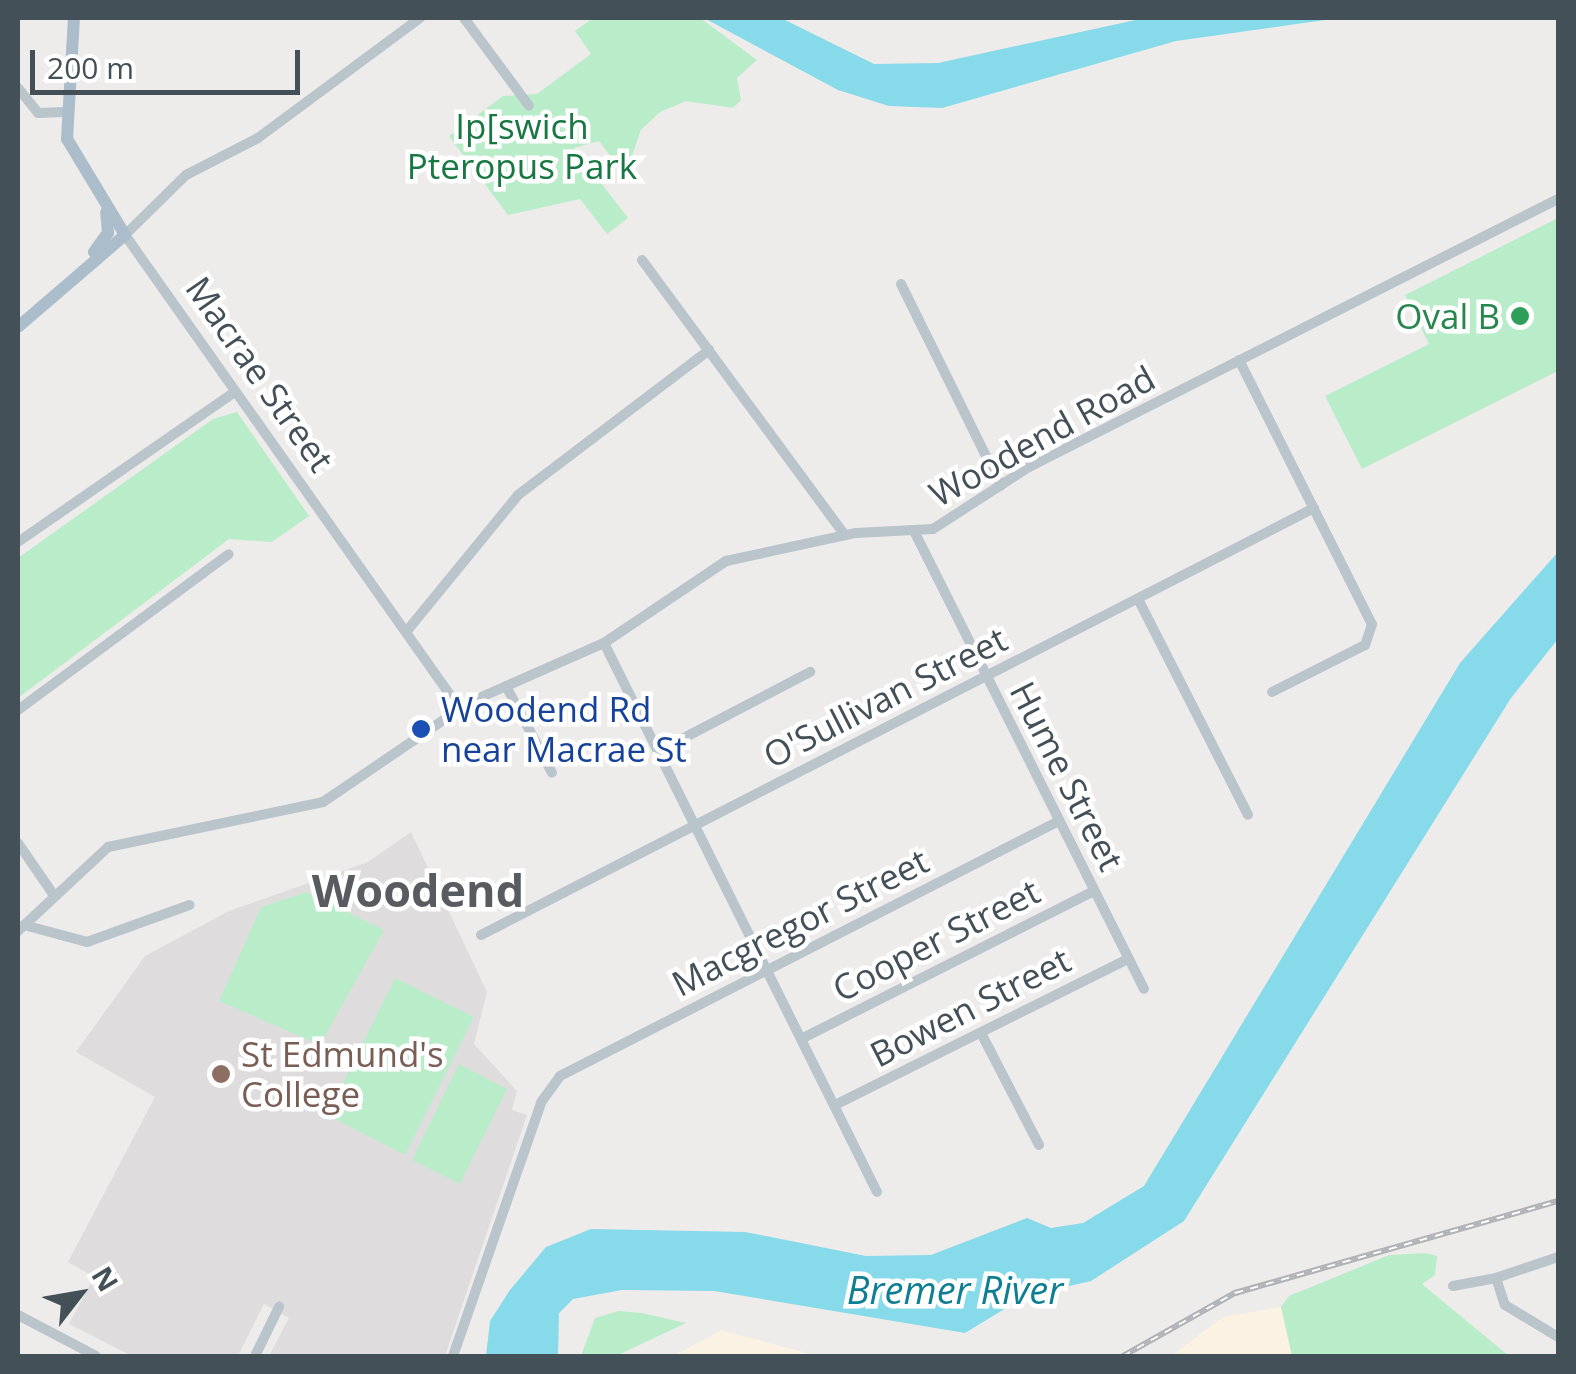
<!DOCTYPE html>
<html>
<head>
<meta charset="utf-8">
<style>
	body { margin:0 }
	#map { position:relative; width:1576px; height:1374px; overflow:hidden; background:#eeebeb; font-family:"Open Sans",sans-serif }
	div>[style] { position:absolute }
	.commercial>* { inset:0; background:#fbf2e3 }
	.education>* { inset:0; background:#dfdcdd }
	.green>* { inset:0; background:#b9edca }
	.water>* { inset:0; background:#86dae9 }
	.minor>* { height:10px; margin:-5px; padding:0 5px; transform-origin:5px; border-radius:5px; background:#b9c4cb }
	.major>* { height:12px; margin:-6px; padding:0 6px; transform-origin:6px; border-radius:6px; background:#abbdcb }
	.rail>* { height:6px; margin-top:-3px; transform-origin:0; background:repeating-linear-gradient(90deg,#fff 0 8px,#aeb1b6 0 16px); box-sizing:border-box; border-block:2px solid #aeb1b6 }
	.dots>* { width:28px; height:28px; translate:-50% -50%; box-sizing:border-box; border:5px solid #fff; border-radius:50% }
	span { translate:-50% -50%; white-space:nowrap; text-align:center; line-height:1.15; -webkit-text-stroke:9px #fff; paint-order:stroke }
	.park-label { font-size:35px; color:#187742 }
	.leisure-label { font-size:35px; color:#27864d }
	.right { translate:-100% -50%; text-align:right }
	.street-label { font-size:35px; color:#445058 }
	.transit-label { font-size:35px; color:#164399 }
	.left { translate:0 -50%; text-align:left }
	.education-label { font-size:35px; color:#785e54 }
	.water-label { font-size:38px; color:#0e7e93; font-style:italic }
	.district-label { font-size:45px; color:#585c60; font-weight:700 }
	.frame { position:absolute; inset:0; border:20px solid #445058; pointer-events:none }
	.north { position:absolute; left:30px; top:1244px; width:100px; height:100px; -webkit-text-stroke:8px #fff; paint-order:stroke; rotate:59deg; font-size:28px; font-weight:700; line-height:40px; text-align:center; color:#445058 }
	.north::after { content:''; display:block; margin:auto; width:35px; height:45px; background:#445058; clip-path:polygon(50% 0,100% 100%,50% 72%,0 100%) }
	.scale { position:absolute; left:30px; top:50px; width:270px; height:45px; box-sizing:border-box; border:5px solid #445058; border-top:0; padding-left:12px; font-size:30px; line-height:35px; white-space:nowrap; color:#445058; -webkit-text-stroke:8px #fff; paint-order:stroke }
</style>
</head>
<body>
<div id="map">
	<div class="commercial">
		<div style="clip-path:polygon(1281px 1307px,1292px 1356px,1171px 1356px,1223px 1317px)"></div>
		<div style="clip-path:polygon(721px 1330px,818px 1356px,673px 1356px)"></div>
	</div>
	<div class="education">
		<div style="clip-path:polygon(411px 832px,487px 992px,474px 1044px,517px 1091px,512px 1110px,527px 1115px,445px 1356px,269px 1356px,289px 1318px,264px 1304px,238px 1356px,132px 1356px,69px 1324px,94px 1277px,68px 1262px,155px 1097px,76px 1052px,145px 956px,229px 911px,368px 862px)"></div>
	</div>
	<div class="green">
		<div style="clip-path:polygon(593px 18px,700px 18px,757px 60px,737px 78px,741px 100px,733px 108px,686px 101px,660px 112px,641px 130px,625px 176px,599px 141px,574px 148px,628px 218px,607px 234px,580px 199px,508px 215px,449px 136px,503px 96px,537px 94px,591px 54px,575px 31px)"></div>
		<div style="clip-path:polygon(1558px 218px,1558px 371px,1362px 469px,1325px 396px,1429px 344px,1405px 295px)"></div>
		<div style="clip-path:polygon(237px 412px,309px 516px,272px 542px,229px 539px,18px 698px,18px 558px,213px 419px)"></div>
		<div style="clip-path:polygon(306px 892px,384px 930px,320px 1045px,219px 1001px,261px 907px)"></div>
		<div style="clip-path:polygon(395px 978px,474px 1017px,405px 1155px,327px 1115px)"></div>
		<div style="clip-path:polygon(459px 1064px,507px 1089px,460px 1184px,412px 1160px)"></div>
		<div style="clip-path:polygon(1425px 1253px,1437px 1256px,1435px 1275px,1422px 1284px,1509px 1356px,1292px 1356px,1281px 1307px,1289px 1296px,1389px 1255px)"></div>
		<div style="clip-path:polygon(618px 1311px,642px 1313px,686px 1323px,616px 1356px,581px 1356px,595px 1318px)"></div>
	</div>
	<div class="water">
		<div style="clip-path:polygon(704px 18px,781px 18px,874px 64px,938px 63px,1145px 18px,1339px 18px,1176px 41px,942px 108px,889px 106px,838px 90px)"></div>
		<div style="clip-path:polygon(1558px 552px,1558px 639px,1511px 698px,1184px 1221px,1091px 1281px,1026px 1296px,965px 1333px,714px 1291px,622px 1290px,573px 1299px,559px 1313px,558px 1356px,486px 1356px,490px 1321px,510px 1290px,546px 1247px,591px 1229px,745px 1232px,866px 1256px,931px 1255px,1027px 1218px,1051px 1228px,1083px 1223px,1144px 1186px,1460px 663px)"></div>
	</div>
	<div class="minor">
		<div style="left:420px;top:18px;width:202px;rotate:143.5deg"></div>
		<div style="left:258px;top:138px;width:81px;rotate:152.8deg"></div>
		<div style="left:186px;top:175px;width:86px;rotate:135.5deg"></div>
		<div style="left:125px;top:235px;width:580px;rotate:54.75deg"></div>
		<div style="left:464px;top:18px;width:109px;rotate:53.5deg"></div>
		<div style="left:18px;top:88px;width:32px;rotate:51deg"></div>
		<div style="left:38px;top:113px;width:26px;rotate:-2deg"></div>
		<div style="left:642px;top:260px;width:342px;rotate:53.6deg"></div>
		<div style="left:901px;top:284px;width:225px;rotate:63.7deg"></div>
		<div style="left:1239px;top:360px;width:296px;rotate:63.3deg"></div>
		<div style="left:1372px;top:624px;width:22px;rotate:108deg"></div>
		<div style="left:1365px;top:645px;width:104px;rotate:153.2deg"></div>
		<div style="left:915px;top:533px;width:510px;rotate:63.33deg"></div>
		<div style="left:18px;top:542px;width:262px;rotate:-34.7deg"></div>
		<div style="left:1138px;top:599px;width:242px;rotate:63deg"></div>
		<div style="left:406px;top:632px;width:177px;rotate:-50.7deg"></div>
		<div style="left:518px;top:495px;width:240px;rotate:-37.2deg"></div>
		<div style="left:604px;top:643px;width:613px;rotate:63.56deg"></div>
		<div style="left:506px;top:686px;width:98px;rotate:62.1deg"></div>
		<div style="left:18px;top:710px;width:262px;rotate:-36.5deg"></div>
		<div style="left:657px;top:752px;width:173px;rotate:-27.6deg"></div>
		<div style="left:18px;top:843px;width:62px;rotate:55.5deg"></div>
		<div style="left:24px;top:925px;width:65px;rotate:15.1deg"></div>
		<div style="left:87px;top:942px;width:109px;rotate:-19.8deg"></div>
		<div style="left:18px;top:931px;width:123px;rotate:-43deg"></div>
		<div style="left:108px;top:847px;width:220px;rotate:-11.8deg"></div>
		<div style="left:323px;top:802px;width:178px;rotate:-34.2deg"></div>
		<div style="left:470px;top:702px;width:146px;rotate:-23.8deg"></div>
		<div style="left:604px;top:643px;width:147px;rotate:-33.9deg"></div>
		<div style="left:726px;top:561px;width:133px;rotate:-12.2deg"></div>
		<div style="left:856px;top:533px;width:77px;rotate:-3deg"></div>
		<div style="left:933px;top:529px;width:114px;rotate:-32.9deg"></div>
		<div style="left:1029px;top:467px;width:593px;rotate:-26.87deg"></div>
		<div style="left:481px;top:935px;width:936px;rotate:-27.14deg"></div>
		<div style="left:981px;top:1033px;width:126px;rotate:62.6deg"></div>
		<div style="left:803px;top:1038px;width:326px;rotate:-26.8deg"></div>
		<div style="left:837px;top:1104px;width:325px;rotate:-26.5deg"></div>
		<div style="left:1558px;top:1257px;width:65px;rotate:161.3deg"></div>
		<div style="left:1496px;top:1278px;width:28px;rotate:72deg"></div>
		<div style="left:1505px;top:1305px;width:62px;rotate:31.1deg"></div>
		<div style="left:1453px;top:1286px;width:44px;rotate:-10.5deg"></div>
		<div style="left:18px;top:1315px;width:88px;rotate:27.7deg"></div>
		<div style="left:255px;top:1356px;width:55px;rotate:-63.9deg"></div>
		<div style="left:453px;top:1356px;width:270px;rotate:-70.8deg"></div>
		<div style="left:542px;top:1101px;width:31px;rotate:-54deg"></div>
		<div style="left:560px;top:1076px;width:560px;rotate:-27.07deg"></div>
	</div>
	<div class="major">
		<div style="left:94px;top:252px;width:24px;rotate:-54deg"></div>
		<div style="left:108px;top:233px;width:21px;rotate:-95deg"></div>
		<div style="left:18px;top:327px;width:141px;rotate:-40.7deg"></div>
		<div style="left:125px;top:235px;width:112px;rotate:-121.1deg"></div>
		<div style="left:67px;top:139px;width:121px;rotate:-86.7deg"></div>
	</div>
	<div class="rail">
		<div style="left:1123px;top:1356px;width:129px;rotate:-29.4deg"></div>
		<div style="left:1235px;top:1293px;width:336px;rotate:-15.9deg"></div>
	</div>
	<div class="dots">
		<div style="left:1520px;top:316px;background:#2e9e5b"></div>
		<div style="left:421px;top:729px;background:#1a4fb4"></div>
		<div style="left:221px;top:1074px;background:#8d6e63"></div>
	</div>
	<div class="park-label">
		<span style="left:522px;top:146px">Ip[swich<br>Pteropus Park</span>
	</div>
	<div class="leisure-label">
		<span class="right" style="left:1500px;top:316px">Oval B</span>
	</div>
	<div class="street-label">
		<span style="left:260px;top:374px;rotate:55deg">Macrae Street</span>
		<span style="left:1042px;top:436px;rotate:-29deg">Woodend Road</span>
		<span style="left:885px;top:697px;rotate:-27deg">O'Sullivan Street</span>
		<span style="left:1067px;top:776px;rotate:63deg">Hume Street</span>
		<span style="left:800px;top:922px;rotate:-27deg">Macgregor Street</span>
		<span style="left:936px;top:940px;rotate:-27deg">Cooper Street</span>
		<span style="left:970px;top:1007px;rotate:-27deg">Bowen Street</span>
	</div>
	<div class="transit-label">
		<span class="left" style="left:441px;top:729px">Woodend Rd<br>near Macrae St</span>
	</div>
	<div class="education-label">
		<span class="left" style="left:241px;top:1074px">St Edmund's<br>College</span>
	</div>
	<div class="water-label">
		<span style="left:955px;top:1290px">Bremer River</span>
	</div>
	<div class="district-label">
		<span style="left:418px;top:890px">Woodend</span>
	</div>
	<div class="frame"></div>
	<div class="north">N</div>
	<div class="scale">200 m</div>
</div>
</body>
</html>
